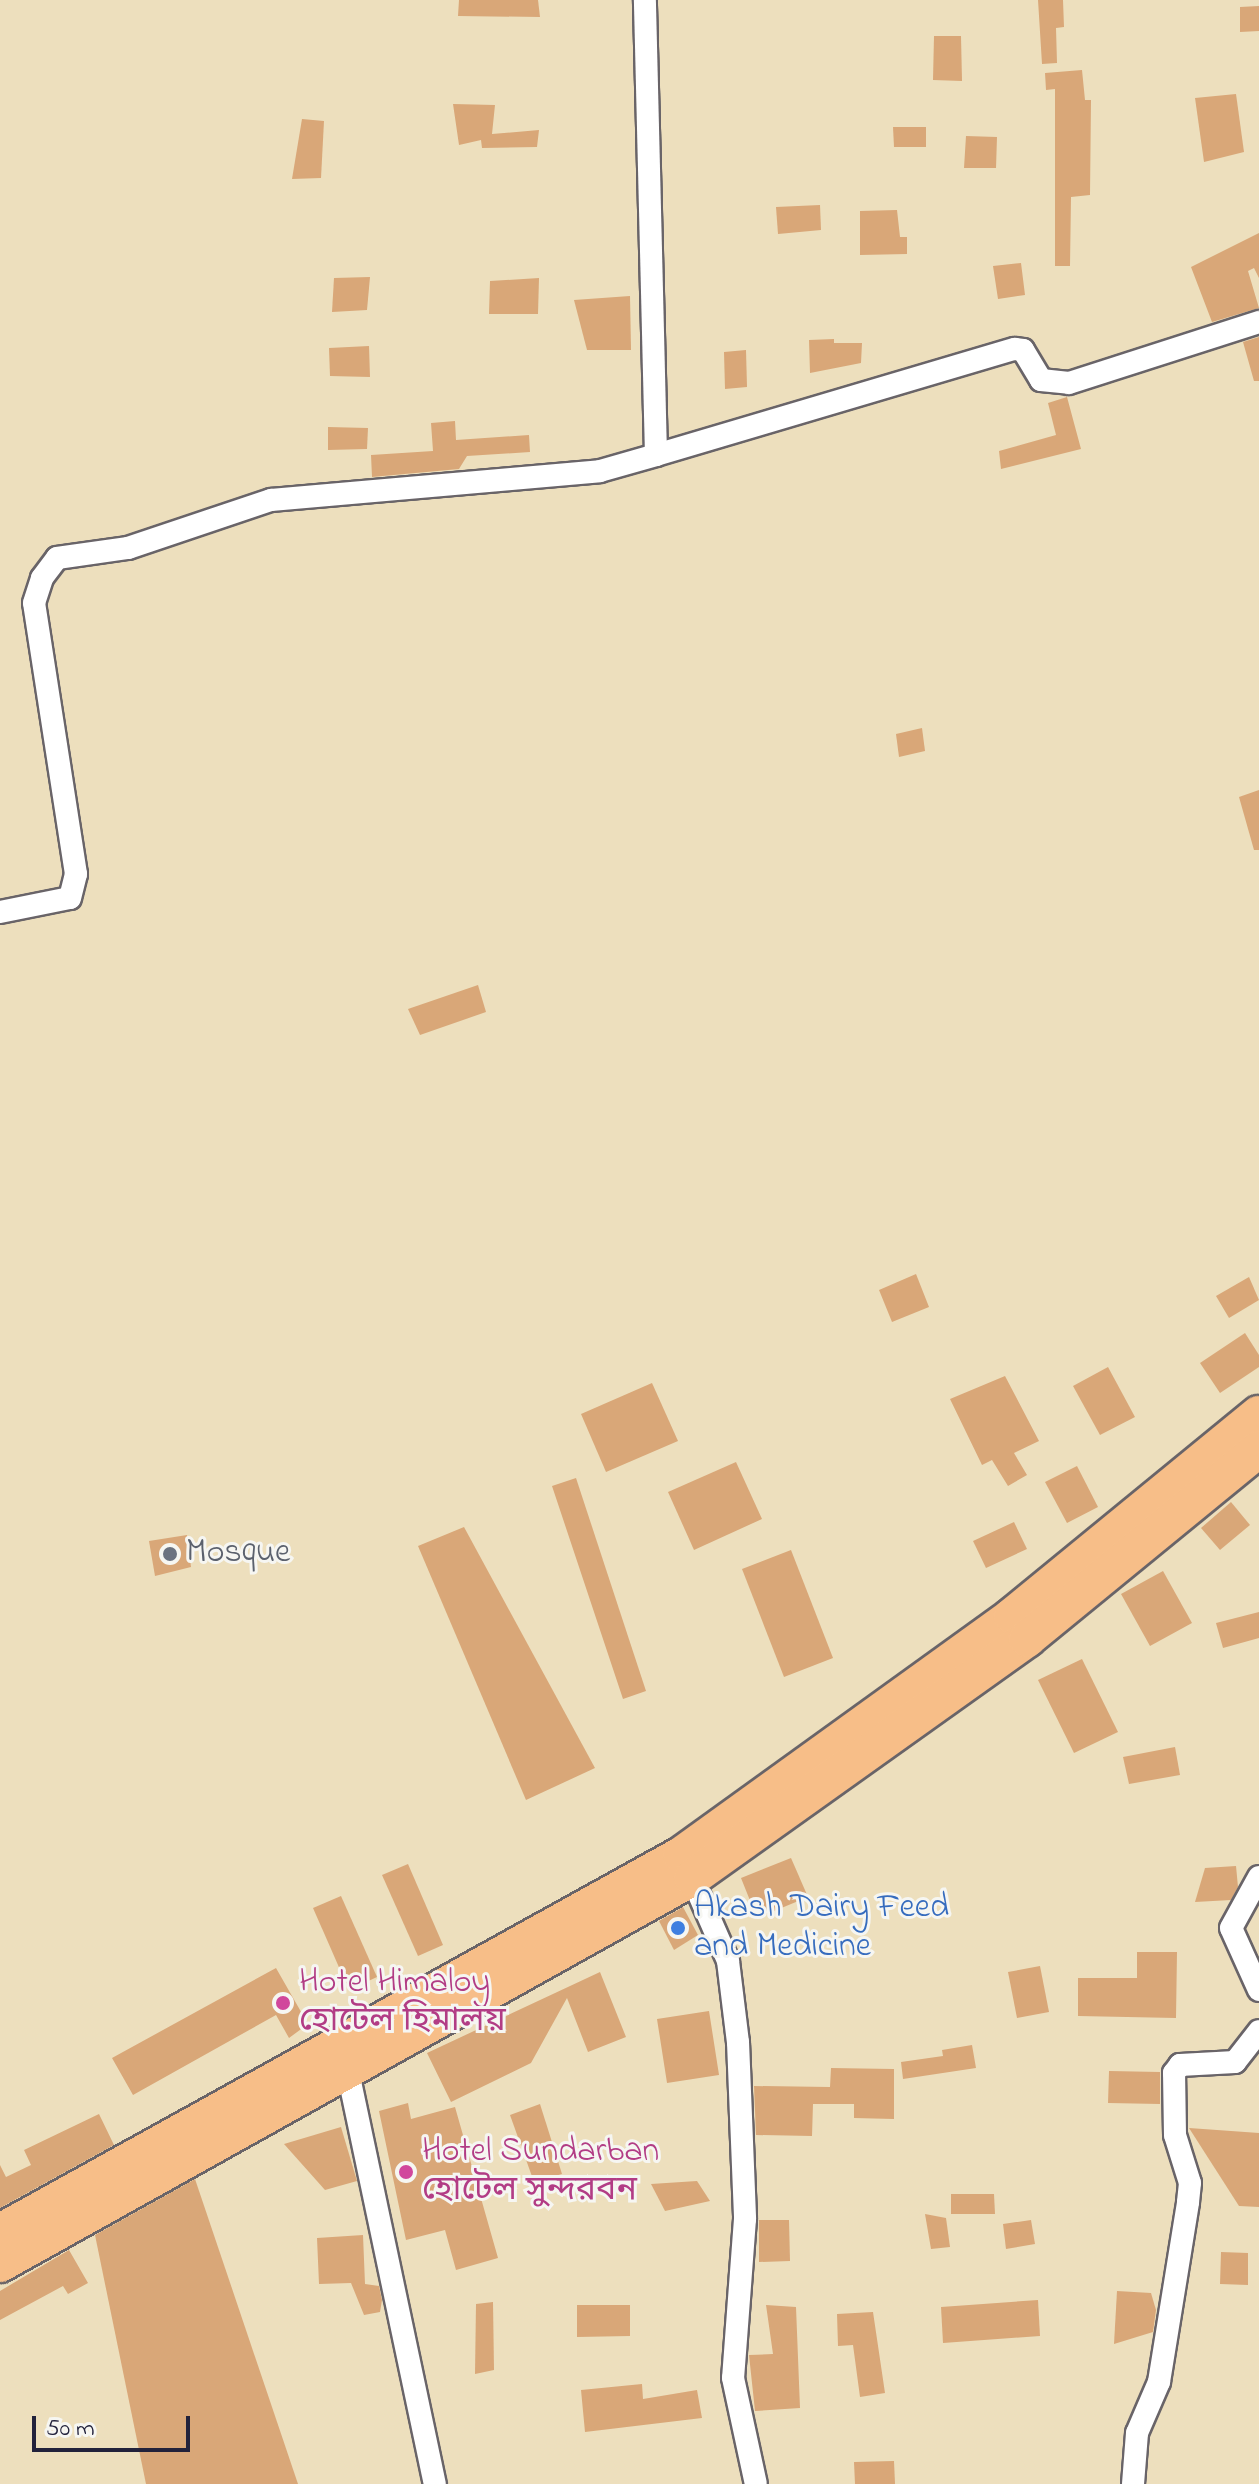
<!DOCTYPE html>
<html>
<head>
<meta charset="utf-8">
<style>
	body { margin:0 }
	#map { position:relative; width:1259px; height:2484px; overflow:hidden; background:#eddfbd; font-family:"Indie Flower","Noto Sans Bengali",sans-serif }
	div>[style] { position:absolute }
	.building>* { inset:0; background:#d9a778 }
	.roads { filter:drop-shadow(2px 0 #696468) drop-shadow(-2px 0 #696468) drop-shadow(0 2px #696468) drop-shadow(0 -2px #696468) }
	.minor>* { height:22px; margin:-11px; padding:0 11px; transform-origin:11px; border-radius:11px; background:#fff }
	.trunk>* { height:36px; margin:-18px; padding:0 18px; transform-origin:18px; border-radius:18px; background:#f7be88 }
	.dots>* { width:22px; height:22px; translate:-50% -50%; box-sizing:border-box; border:4px solid #f6f6f2; border-radius:50% }
	span { translate:-50% -50%; white-space:nowrap; text-align:center; line-height:1.15; -webkit-text-stroke:6px #f6f6f2; paint-order:stroke }
	.worship-label { font-size:34px; color:#5b616d }
	.left { translate:0 -50%; text-align:left }
	.shop-label { font-size:34px; color:#366cbe }
	.hotel-label { font-size:34px; color:#b23c85 }
	.scale { position:absolute; left:32px; top:2416px; width:158px; height:36px; box-sizing:border-box; border:4px solid #22223b; border-top:0; padding-left:10px; font-size:24px; line-height:28px; white-space:nowrap; color:#22223b; -webkit-text-stroke:6px #f6f6f2; paint-order:stroke }
</style>
</head>
<body>
<div id="map">
	<div class="building">
		<div style="clip-path:polygon(459px 0,538px 0,540px 17px,458px 16px)"></div>
		<div style="clip-path:polygon(1038px 0,1063px 0,1064px 27px,1056px 28px,1057px 63px,1042px 64px)"></div>
		<div style="clip-path:polygon(1259px 6px,1259px 31px,1240px 32px,1240px 7px)"></div>
		<div style="clip-path:polygon(934px 36px,961px 36px,962px 81px,933px 80px)"></div>
		<div style="clip-path:polygon(1082px 70px,1085px 100px,1091px 100px,1090px 195px,1071px 197px,1070px 266px,1055px 266px,1055px 89px,1046px 90px,1045px 73px)"></div>
		<div style="clip-path:polygon(1236px 94px,1244px 152px,1204px 162px,1195px 98px)"></div>
		<div style="clip-path:polygon(453px 104px,495px 105px,492px 134px,539px 130px,537px 147px,482px 148px,481px 140px,459px 145px)"></div>
		<div style="clip-path:polygon(302px 119px,324px 121px,321px 178px,292px 179px)"></div>
		<div style="clip-path:polygon(893px 127px,926px 127px,926px 147px,894px 147px)"></div>
		<div style="clip-path:polygon(966px 136px,997px 137px,996px 168px,964px 168px)"></div>
		<div style="clip-path:polygon(820px 205px,821px 230px,778px 234px,776px 207px)"></div>
		<div style="clip-path:polygon(897px 210px,900px 237px,907px 237px,907px 254px,860px 255px,860px 211px)"></div>
		<div style="clip-path:polygon(1259px 233px,1259px 278px,1254px 268px,1248px 271px,1259px 308px,1212px 322px,1191px 267px)"></div>
		<div style="clip-path:polygon(1021px 263px,1025px 295px,998px 299px,993px 266px)"></div>
		<div style="clip-path:polygon(370px 277px,367px 310px,332px 312px,334px 278px)"></div>
		<div style="clip-path:polygon(539px 278px,538px 314px,489px 314px,490px 281px)"></div>
		<div style="clip-path:polygon(630px 296px,631px 350px,587px 350px,574px 300px)"></div>
		<div style="clip-path:polygon(1259px 337px,1259px 381px,1254px 381px,1243px 342px)"></div>
		<div style="clip-path:polygon(834px 339px,834px 343px,862px 343px,861px 363px,810px 373px,809px 340px)"></div>
		<div style="clip-path:polygon(369px 346px,370px 377px,330px 376px,329px 348px)"></div>
		<div style="clip-path:polygon(746px 350px,747px 387px,725px 389px,724px 352px)"></div>
		<div style="clip-path:polygon(1067px 397px,1081px 449px,1001px 469px,999px 451px,1056px 435px,1048px 403px)"></div>
		<div style="clip-path:polygon(455px 421px,456px 440px,529px 435px,530px 452px,467px 456px,459px 469px,372px 477px,371px 455px,433px 451px,431px 423px)"></div>
		<div style="clip-path:polygon(328px 427px,368px 428px,367px 449px,328px 450px)"></div>
		<div style="clip-path:polygon(922px 728px,925px 751px,899px 757px,896px 734px)"></div>
		<div style="clip-path:polygon(1259px 790px,1259px 850px,1254px 850px,1239px 797px)"></div>
		<div style="clip-path:polygon(478px 985px,486px 1012px,420px 1035px,408px 1009px)"></div>
		<div style="clip-path:polygon(916px 1274px,929px 1307px,892px 1322px,879px 1290px)"></div>
		<div style="clip-path:polygon(1249px 1277px,1259px 1300px,1229px 1318px,1216px 1296px)"></div>
		<div style="clip-path:polygon(1245px 1333px,1259px 1355px,1259px 1367px,1220px 1393px,1200px 1363px)"></div>
		<div style="clip-path:polygon(1108px 1367px,1135px 1417px,1100px 1435px,1073px 1386px)"></div>
		<div style="clip-path:polygon(1005px 1376px,1039px 1441px,1014px 1453px,1027px 1475px,1008px 1486px,992px 1460px,982px 1465px,950px 1399px)"></div>
		<div style="clip-path:polygon(652px 1383px,678px 1441px,606px 1472px,581px 1414px)"></div>
		<div style="clip-path:polygon(736px 1462px,762px 1519px,694px 1550px,668px 1492px)"></div>
		<div style="clip-path:polygon(1077px 1466px,1098px 1507px,1067px 1523px,1045px 1482px)"></div>
		<div style="clip-path:polygon(576px 1478px,646px 1691px,623px 1699px,552px 1486px)"></div>
		<div style="clip-path:polygon(1231px 1502px,1250px 1525px,1220px 1550px,1201px 1528px)"></div>
		<div style="clip-path:polygon(1014px 1522px,1027px 1549px,986px 1568px,973px 1541px)"></div>
		<div style="clip-path:polygon(464px 1527px,595px 1768px,526px 1800px,418px 1546px)"></div>
		<div style="clip-path:polygon(187px 1535px,191px 1567px,155px 1576px,149px 1541px)"></div>
		<div style="clip-path:polygon(791px 1550px,833px 1658px,784px 1677px,742px 1569px)"></div>
		<div style="clip-path:polygon(1163px 1571px,1192px 1623px,1150px 1646px,1121px 1594px)"></div>
		<div style="clip-path:polygon(1259px 1612px,1259px 1638px,1223px 1648px,1216px 1623px)"></div>
		<div style="clip-path:polygon(1082px 1659px,1118px 1732px,1074px 1753px,1038px 1680px)"></div>
		<div style="clip-path:polygon(1175px 1747px,1180px 1775px,1129px 1784px,1123px 1757px)"></div>
		<div style="clip-path:polygon(791px 1858px,808px 1897px,757px 1918px,741px 1878px)"></div>
		<div style="clip-path:polygon(408px 1864px,443px 1945px,418px 1956px,382px 1875px)"></div>
		<div style="clip-path:polygon(1236px 1866px,1238px 1887px,1231px 1900px,1195px 1902px,1205px 1868px)"></div>
		<div style="clip-path:polygon(341px 1896px,377px 1977px,349px 1990px,313px 1908px)"></div>
		<div style="clip-path:polygon(683px 1907px,698px 1935px,674px 1950px,659px 1921px)"></div>
		<div style="clip-path:polygon(1137px 1952px,1177px 1952px,1176px 2018px,1078px 2016px,1078px 1978px,1137px 1978px)"></div>
		<div style="clip-path:polygon(1040px 1966px,1049px 2012px,1017px 2018px,1008px 1972px)"></div>
		<div style="clip-path:polygon(276px 1968px,308px 2024px,289px 2038px,276px 2015px,133px 2095px,112px 2058px)"></div>
		<div style="clip-path:polygon(600px 1972px,626px 2037px,588px 2052px,567px 1998px,531px 2063px,451px 2102px,427px 2053px)"></div>
		<div style="clip-path:polygon(709px 2011px,719px 2075px,667px 2083px,657px 2019px)"></div>
		<div style="clip-path:polygon(972px 2045px,976px 2068px,903px 2079px,901px 2062px,943px 2056px,942px 2050px)"></div>
		<div style="clip-path:polygon(831px 2068px,894px 2069px,894px 2119px,854px 2118px,854px 2104px,813px 2104px,812px 2136px,756px 2135px,754px 2086px,830px 2087px)"></div>
		<div style="clip-path:polygon(1109px 2071px,1160px 2072px,1160px 2104px,1108px 2103px)"></div>
		<div style="clip-path:polygon(408px 2103px,411px 2119px,455px 2107px,498px 2258px,456px 2270px,445px 2230px,406px 2240px,379px 2111px)"></div>
		<div style="clip-path:polygon(540px 2104px,562px 2174px,534px 2182px,510px 2115px)"></div>
		<div style="clip-path:polygon(99px 2114px,114px 2145px,0 2208px,0 2165px,6px 2177px,31px 2165px,24px 2150px)"></div>
		<div style="clip-path:polygon(341px 2127px,357px 2181px,325px 2190px,284px 2144px)"></div>
		<div style="clip-path:polygon(1189px 2128px,1259px 2133px,1259px 2207px,1239px 2206px)"></div>
		<div style="clip-path:polygon(195px 2179px,298px 2484px,146px 2484px,95px 2235px)"></div>
		<div style="clip-path:polygon(697px 2181px,710px 2201px,665px 2211px,651px 2184px)"></div>
		<div style="clip-path:polygon(951px 2194px,994px 2194px,995px 2214px,951px 2214px)"></div>
		<div style="clip-path:polygon(925px 2214px,946px 2218px,950px 2247px,931px 2249px)"></div>
		<div style="clip-path:polygon(759px 2220px,789px 2220px,790px 2261px,759px 2262px)"></div>
		<div style="clip-path:polygon(1031px 2220px,1035px 2244px,1006px 2249px,1003px 2224px)"></div>
		<div style="clip-path:polygon(363px 2235px,365px 2284px,379px 2286px,382px 2300px,380px 2312px,364px 2315px,351px 2283px,319px 2284px,317px 2238px)"></div>
		<div style="clip-path:polygon(69px 2250px,88px 2283px,68px 2294px,63px 2286px,0 2320px,0 2291px)"></div>
		<div style="clip-path:polygon(1221px 2252px,1248px 2253px,1248px 2285px,1220px 2284px)"></div>
		<div style="clip-path:polygon(1117px 2291px,1151px 2293px,1156px 2310px,1153px 2332px,1114px 2344px)"></div>
		<div style="clip-path:polygon(1038px 2300px,1040px 2336px,943px 2343px,941px 2307px)"></div>
		<div style="clip-path:polygon(493px 2302px,494px 2370px,475px 2374px,476px 2304px)"></div>
		<div style="clip-path:polygon(577px 2305px,630px 2305px,630px 2336px,577px 2337px)"></div>
		<div style="clip-path:polygon(766px 2305px,796px 2307px,800px 2408px,755px 2411px,749px 2355px,773px 2354px)"></div>
		<div style="clip-path:polygon(873px 2312px,885px 2393px,860px 2397px,853px 2345px,838px 2346px,837px 2314px)"></div>
		<div style="clip-path:polygon(642px 2384px,643px 2399px,697px 2390px,702px 2418px,585px 2432px,581px 2390px)"></div>
		<div style="clip-path:polygon(894px 2461px,895px 2484px,855px 2484px,854px 2462px)"></div>
	</div>
	<div class="roads">
		<div class="minor">
			<div style="left:656px;top:455px;width:374px;rotate:-16.5deg"></div>
			<div style="left:1015px;top:349px;width:8px;rotate:7deg"></div>
			<div style="left:1023px;top:350px;width:35px;rotate:59deg"></div>
			<div style="left:1041px;top:380px;width:28px;rotate:6deg"></div>
			<div style="left:1069px;top:383px;width:200px;rotate:-17.8deg"></div>
			<div style="left:0;top:912px;width:71px;rotate:-11.3deg"></div>
			<div style="left:70px;top:898px;width:25px;rotate:-76deg"></div>
			<div style="left:76px;top:874px;width:274px;rotate:-98.8deg"></div>
			<div style="left:34px;top:603px;width:26px;rotate:-72deg"></div>
			<div style="left:42px;top:578px;width:25px;rotate:-53deg"></div>
			<div style="left:57px;top:558px;width:72px;rotate:-8deg"></div>
			<div style="left:128px;top:548px;width:151px;rotate:-18.6deg"></div>
			<div style="left:271px;top:500px;width:330px;rotate:-5deg"></div>
			<div style="left:600px;top:471px;width:58px;rotate:-15.9deg"></div>
			<div style="left:656px;top:455px;width:455px;rotate:-91.4deg"></div>
			<div style="left:687px;top:1867px;width:103px;rotate:66.4deg"></div>
			<div style="left:728px;top:1961px;width:82px;rotate:83deg"></div>
			<div style="left:738px;top:2042px;width:177px;rotate:87.7deg"></div>
			<div style="left:745px;top:2219px;width:159px;rotate:94.3deg"></div>
			<div style="left:733px;top:2378px;width:108px;rotate:77.8deg"></div>
			<div style="left:1259px;top:1877px;width:58px;rotate:118.8deg"></div>
			<div style="left:1231px;top:1928px;width:68px;rotate:65.7deg"></div>
			<div style="left:348px;top:2072px;width:421px;rotate:78.1deg"></div>
			<div style="left:1133px;top:2484px;width:51px;rotate:-85.5deg"></div>
			<div style="left:1137px;top:2433px;width:56px;rotate:-66.7deg"></div>
			<div style="left:1159px;top:2382px;width:182px;rotate:-80.8deg"></div>
			<div style="left:1188px;top:2202px;width:19px;rotate:-84deg"></div>
			<div style="left:1190px;top:2183px;width:50px;rotate:-107.4deg"></div>
			<div style="left:1175px;top:2135px;width:62px;rotate:-90.9deg"></div>
			<div style="left:1174px;top:2073px;width:10px;rotate:-53deg"></div>
			<div style="left:1180px;top:2065px;width:55px;rotate:-3.1deg"></div>
			<div style="left:1235px;top:2062px;width:39px;rotate:-52deg"></div>
		</div>
		<div class="trunk">
			<div style="left:0;top:2232px;width:778px;rotate:-28.97deg"></div>
			<div style="left:681px;top:1855px;width:408px;rotate:-35.8deg"></div>
			<div style="left:1012px;top:1616px;width:319px;rotate:-39.3deg"></div>
			<div style="left:0;top:2264px;width:792px;rotate:-29.15deg"></div>
			<div style="left:692px;top:1878px;width:412px;rotate:-35.5deg"></div>
			<div style="left:1027px;top:1639px;width:300px;rotate:-39.3deg"></div>
		</div>
	</div>
	<div class="dots">
		<div style="left:170px;top:1554px;background:#6b7280"></div>
		<div style="left:678px;top:1928px;background:#3f7fe0"></div>
		<div style="left:283px;top:2003px;background:#d1479c"></div>
		<div style="left:406px;top:2172px;background:#d1479c"></div>
	</div>
	<div class="worship-label">
		<span class="left" style="left:186px;top:1554px">Mosque</span>
	</div>
	<div class="shop-label">
		<span class="left" style="left:694px;top:1928px">Akash Dairy Feed<br>and Medicine</span>
	</div>
	<div class="hotel-label">
		<span class="left" style="left:299px;top:2003px">Hotel Himaloy<br>হোটেল হিমালয়</span>
		<span class="left" style="left:422px;top:2172px">Hotel Sundarban<br>হোটেল সুন্দরবন</span>
	</div>
	<div class="scale">50 m</div>
</div>
</body>
</html>
